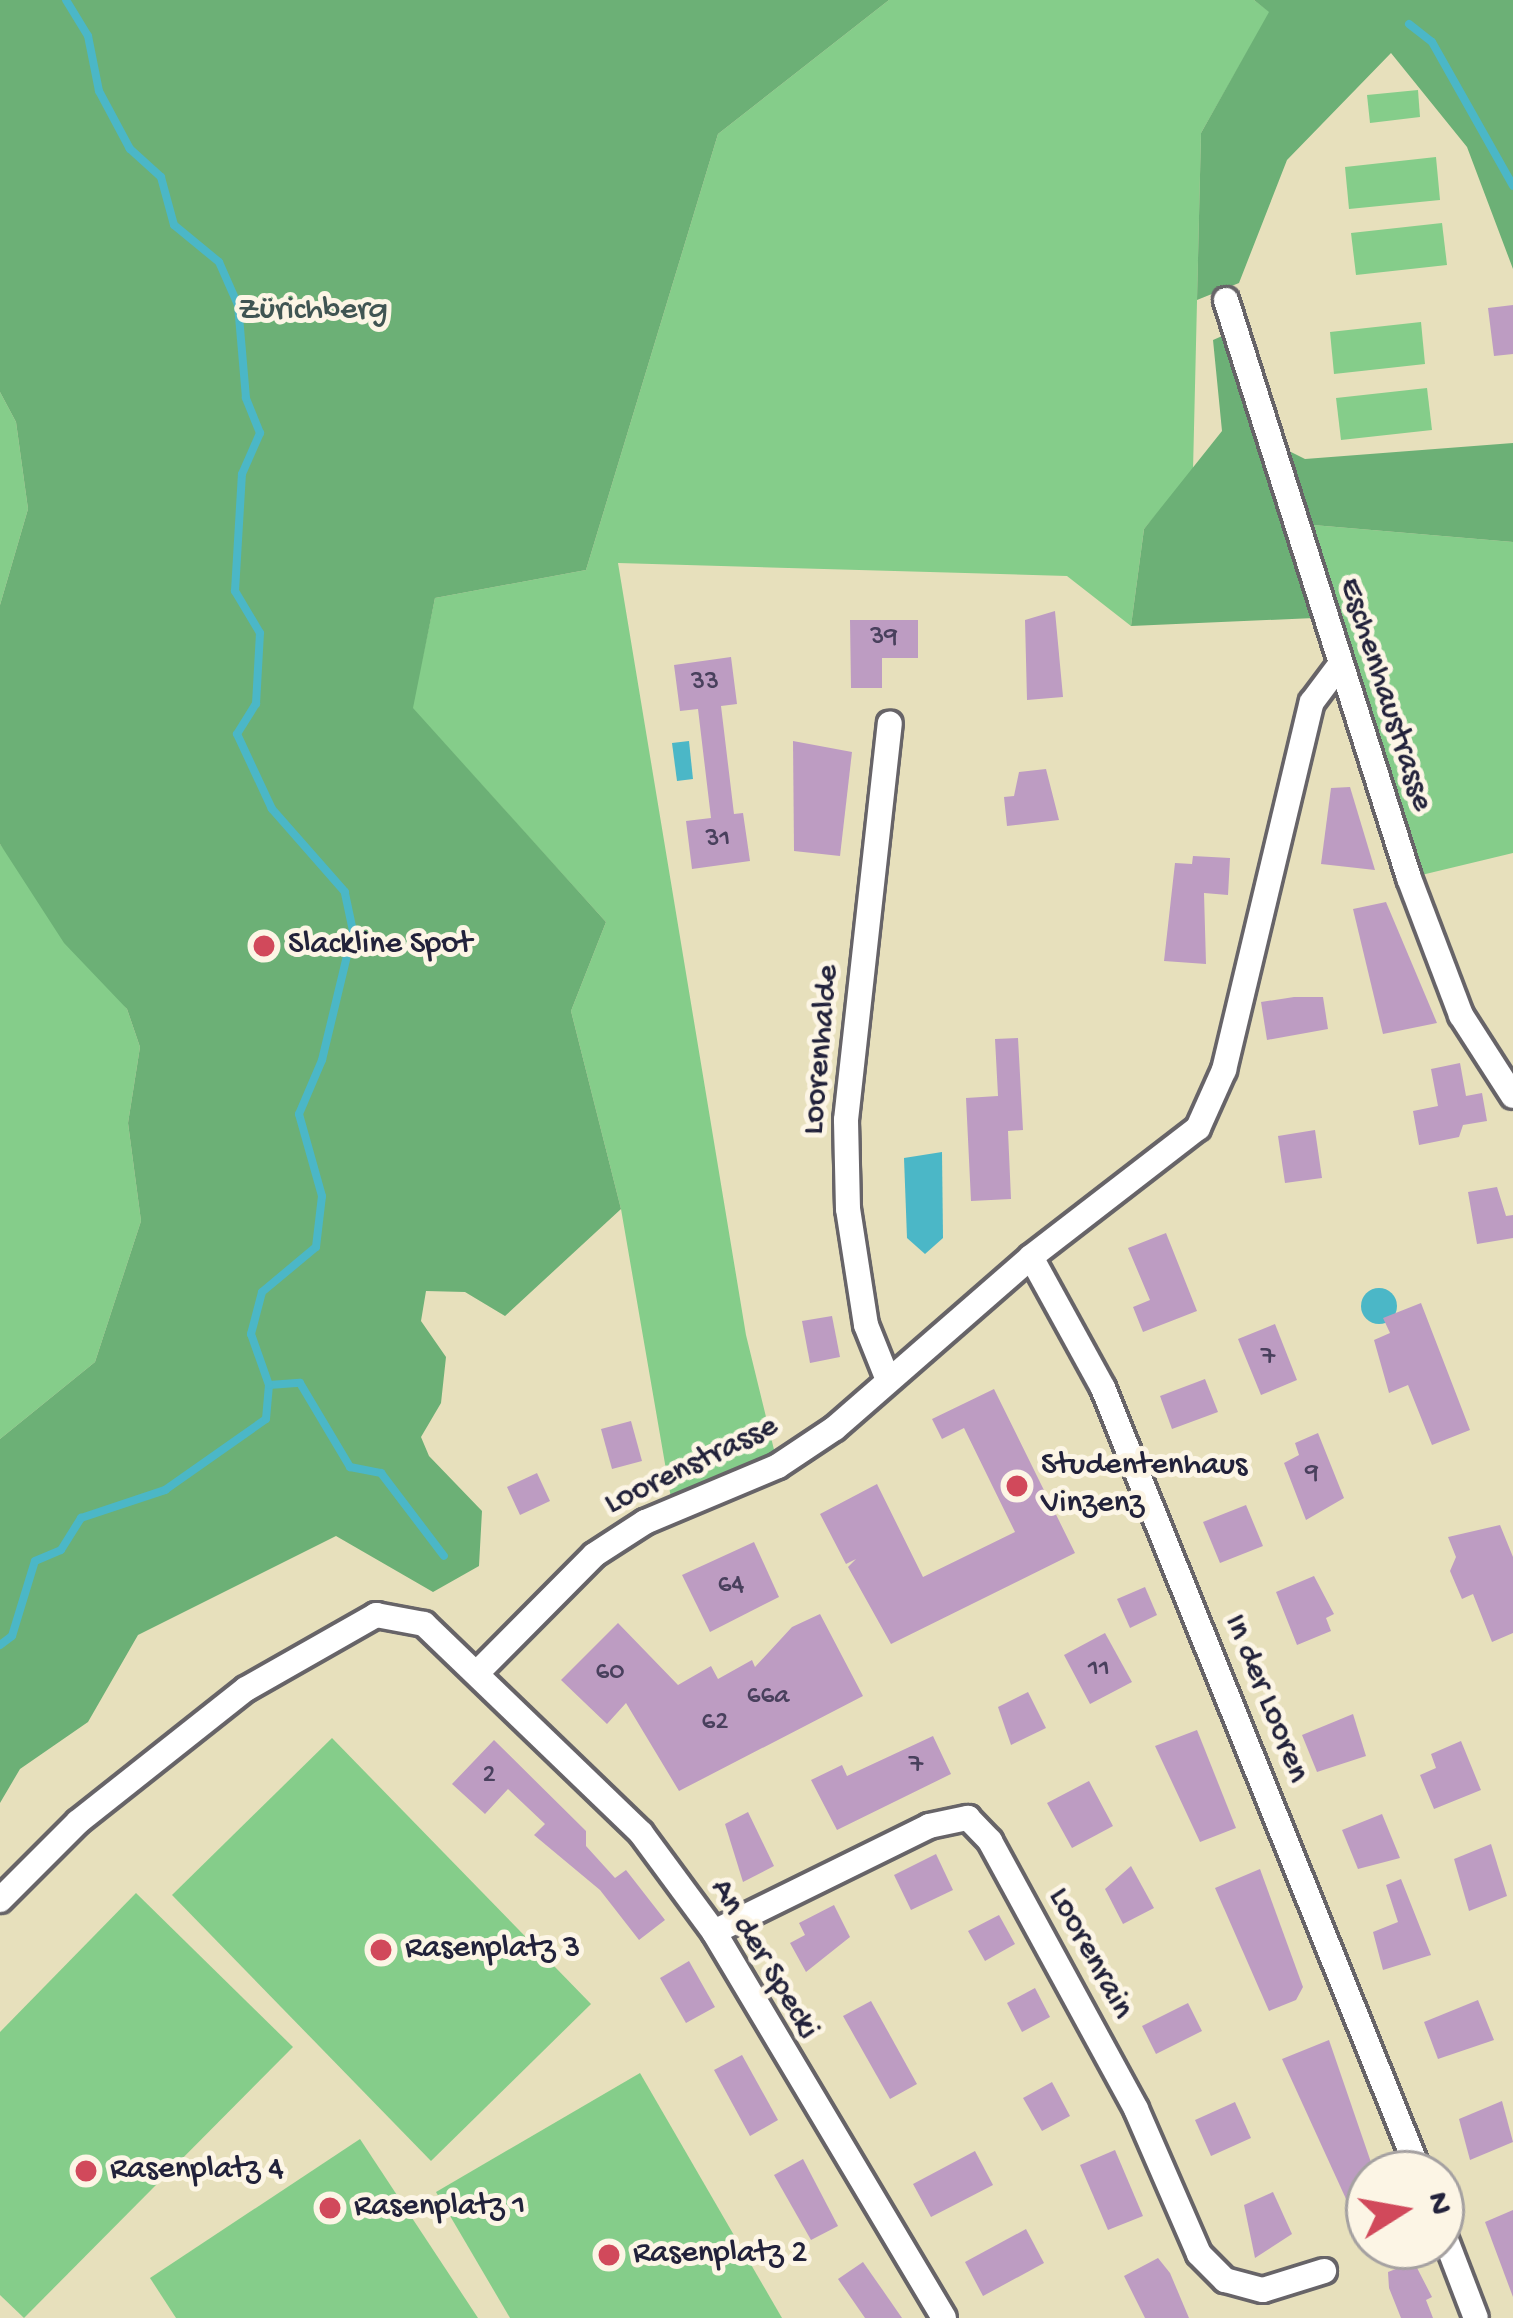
<!DOCTYPE html>
<html>
<head>
<meta charset="utf-8">
<style>
	body { margin:0 }
	#map { position:relative; width:1513px; height:2318px; overflow:hidden; background:#e7e0bc; font-family:"Gochi Hand",sans-serif }
	div>[style] { position:absolute }
	.green>* { inset:0; background:#85cd8a }
	.forest>* { inset:0; background:#6cb076 }
	.water>* { inset:0; background:#4bb7c7 }
	.round { border-radius:50% }
	.stream>* { height:8px; margin:-4px; padding:0 4px; transform-origin:4px; border-radius:4px; background:#4bb7c7 }
	.building>* { inset:0; background:#bd9cc2 }
	.roads { filter:drop-shadow(3px 0 #676468) drop-shadow(-3px 0 #676468) drop-shadow(0 3px #676468) drop-shadow(0 -3px #676468) }
	.street>* { height:24px; margin:-12px; padding:0 12px; transform-origin:12px; border-radius:12px; background:#fff }
	.dots>* { width:33px; height:33px; translate:-50% -50%; box-sizing:border-box; border:6px solid #fcf5e5; border-radius:50% }
	span { translate:-50% -50%; white-space:nowrap; text-align:center; line-height:1.15; -webkit-text-stroke:10px #fcf5e5; paint-order:stroke }
	.number-label { font-size:27px; color:#49405d }
	.number-label span { -webkit-text-stroke-width:0 }
	.park-label { font-size:33px; color:#405553 }
	.street-label { font-size:33px; color:#22223b }
	.poi-label { font-size:33px; color:#22223b }
	.left { translate:0 -50%; text-align:left }
	.north { position:absolute; left:1345px; top:2150px; width:120px; height:120px; box-sizing:border-box; background:#fcf5e5; border:3px solid #a5a1a1; border-radius:50%; rotate:79deg; font-size:33px; font-weight:700; line-height:48px; text-align:center; color:#22223b }
	.north::after { content:''; display:block; margin:auto; width:42px; height:54px; background:#d1495b; clip-path:polygon(50% 0,100% 100%,50% 72%,0 100%) }
</style>
</head>
<body>
<div id="map">
	<div class="green">
		<div style="clip-path:polygon(889px 0,1254px 0,1270px 12px,1201px 133px,1193px 471px,1144px 529px,1131px 626px,1067px 576px,618px 563px,746px 1335px,778px 1466px,673px 1510px,621px 1209px,571px 1011px,606px 922px,412px 708px,435px 598px,586px 570px,718px 134px)"></div>
		<div style="clip-path:polygon(1418px 90px,1420px 117px,1370px 123px,1367px 95px)"></div>
		<div style="clip-path:polygon(1436px 157px,1440px 200px,1349px 209px,1345px 167px)"></div>
		<div style="clip-path:polygon(1442px 223px,1447px 265px,1356px 275px,1351px 233px)"></div>
		<div style="clip-path:polygon(1421px 322px,1425px 364px,1334px 374px,1330px 332px)"></div>
		<div style="clip-path:polygon(1427px 388px,1432px 430px,1341px 440px,1336px 398px)"></div>
		<div style="clip-path:polygon(0 392px,16px 422px,28px 509px,0 605px)"></div>
		<div style="clip-path:polygon(1313px 525px,1513px 542px,1513px 853px,1409px 878px,1316px 591px)"></div>
		<div style="clip-path:polygon(0 844px,127px 1009px,140px 1047px,128px 1123px,141px 1221px,95px 1362px,0 1439px)"></div>
		<div style="clip-path:polygon(332px 1738px,591px 2004px,431px 2161px,172px 1895px)"></div>
		<div style="clip-path:polygon(136px 1893px,293px 2047px,24px 2318px,0 2295px,0 2032px)"></div>
		<div style="clip-path:polygon(640px 2073px,782px 2318px,510px 2318px,436px 2192px)"></div>
		<div style="clip-path:polygon(360px 2139px,478px 2318px,176px 2318px,150px 2278px)"></div>
	</div>
	<div class="forest">
		<div style="clip-path:polygon(0 0,889px 0,718px 134px,586px 570px,435px 598px,413px 708px,606px 922px,571px 1011px,621px 1209px,505px 1316px,465px 1292px,426px 1291px,421px 1321px,446px 1357px,441px 1403px,421px 1437px,429px 1456px,482px 1511px,479px 1566px,433px 1592px,336px 1536px,138px 1635px,88px 1722px,20px 1769px,0 1803px,0 1439px,95px 1362px,141px 1221px,128px 1123px,140px 1047px,127px 1009px,64px 943px,0 844px,0 605px,28px 509px,16px 422px,0 392px)"></div>
		<div style="clip-path:polygon(1254px 0,1513px 0,1513px 269px,1467px 147px,1391px 53px,1287px 160px,1239px 283px,1197px 300px,1201px 133px,1269px 12px)"></div>
		<div style="clip-path:polygon(1229px 333px,1255px 434px,1305px 459px,1513px 443px,1513px 542px,1313px 525px,1314px 618px,1131px 626px,1144px 529px,1222px 431px,1213px 340px)"></div>
	</div>
	<div class="water">
		<div style="clip-path:polygon(689px 741px,693px 779px,677px 781px,672px 743px)"></div>
		<div style="clip-path:polygon(942px 1152px,943px 1238px,925px 1254px,907px 1238px,904px 1158px)"></div>
		<div class="round" style="left:1361px;top:1288px;width:36px;height:36px"></div>
	</div>
	<div class="stream">
		<div style="left:1409px;top:24px;width:29px;rotate:38deg"></div>
		<div style="left:1432px;top:42px;width:165px;rotate:60.6deg"></div>
		<div style="left:269px;top:1385px;width:31px;rotate:-4deg"></div>
		<div style="left:300px;top:1383px;width:98px;rotate:59.2deg"></div>
		<div style="left:350px;top:1467px;width:32px;rotate:11deg"></div>
		<div style="left:381px;top:1473px;width:104px;rotate:52.8deg"></div>
		<div style="left:0;top:1645px;width:15px;rotate:-37deg"></div>
		<div style="left:12px;top:1636px;width:78px;rotate:-73deg"></div>
		<div style="left:35px;top:1561px;width:28px;rotate:-23deg"></div>
		<div style="left:61px;top:1550px;width:38px;rotate:-58deg"></div>
		<div style="left:81px;top:1518px;width:89px;rotate:-18.4deg"></div>
		<div style="left:165px;top:1490px;width:123px;rotate:-35.1deg"></div>
		<div style="left:266px;top:1419px;width:34px;rotate:-85deg"></div>
		<div style="left:269px;top:1385px;width:54px;rotate:-109.4deg"></div>
		<div style="left:251px;top:1334px;width:43px;rotate:-75.3deg"></div>
		<div style="left:262px;top:1292px;width:70px;rotate:-39.8deg"></div>
		<div style="left:316px;top:1247px;width:51px;rotate:-83.3deg"></div>
		<div style="left:322px;top:1196px;width:85px;rotate:-105.7deg"></div>
		<div style="left:299px;top:1114px;width:59px;rotate:-66.9deg"></div>
		<div style="left:322px;top:1060px;width:133px;rotate:-76.5deg"></div>
		<div style="left:353px;top:931px;width:40px;rotate:-102deg"></div>
		<div style="left:345px;top:892px;width:111px;rotate:-131.3deg"></div>
		<div style="left:272px;top:809px;width:83px;rotate:-115deg"></div>
		<div style="left:237px;top:734px;width:36px;rotate:-58deg"></div>
		<div style="left:256px;top:704px;width:71px;rotate:-86.8deg"></div>
		<div style="left:260px;top:633px;width:49px;rotate:-120.8deg"></div>
		<div style="left:235px;top:591px;width:117px;rotate:-86.6deg"></div>
		<div style="left:242px;top:474px;width:45px;rotate:-66.3deg"></div>
		<div style="left:260px;top:433px;width:38px;rotate:-112deg"></div>
		<div style="left:246px;top:398px;width:93px;rotate:-94.9deg"></div>
		<div style="left:238px;top:305px;width:47px;rotate:-113.8deg"></div>
		<div style="left:219px;top:262px;width:58px;rotate:-140.6deg"></div>
		<div style="left:174px;top:225px;width:50px;rotate:-105.2deg"></div>
		<div style="left:161px;top:177px;width:42px;rotate:-137.9deg"></div>
		<div style="left:130px;top:149px;width:66px;rotate:-118.1deg"></div>
		<div style="left:99px;top:91px;width:56px;rotate:-101.3deg"></div>
		<div style="left:88px;top:36px;width:42px;rotate:-121.4deg"></div>
	</div>
	<div class="building">
		<div style="clip-path:polygon(1513px 305px,1513px 354px,1494px 356px,1488px 308px)"></div>
		<div style="clip-path:polygon(1055px 611px,1063px 697px,1027px 700px,1025px 620px)"></div>
		<div style="clip-path:polygon(850px 620px,918px 620px,918px 658px,882px 658px,882px 688px,851px 688px)"></div>
		<div style="clip-path:polygon(731px 657px,737px 704px,721px 706px,734px 814px,743px 813px,750px 861px,692px 869px,686px 821px,711px 818px,698px 709px,680px 711px,674px 665px)"></div>
		<div style="clip-path:polygon(793px 741px,852px 752px,840px 856px,794px 851px)"></div>
		<div style="clip-path:polygon(1046px 769px,1059px 820px,1007px 826px,1004px 797px,1014px 796px,1019px 772px)"></div>
		<div style="clip-path:polygon(1350px 787px,1372px 860px,1375px 870px,1321px 864px,1331px 788px)"></div>
		<div style="clip-path:polygon(1193px 856px,1230px 858px,1228px 895px,1204px 893px,1206px 964px,1164px 961px,1175px 863px,1192px 864px)"></div>
		<div style="clip-path:polygon(1386px 902px,1437px 1023px,1383px 1034px,1353px 909px)"></div>
		<div style="clip-path:polygon(1294px 997px,1323px 997px,1328px 1029px,1267px 1040px,1261px 1002px)"></div>
		<div style="clip-path:polygon(1018px 1038px,1023px 1130px,1008px 1131px,1011px 1199px,971px 1201px,966px 1098px,998px 1096px,995px 1039px)"></div>
		<div style="clip-path:polygon(1460px 1063px,1466px 1096px,1482px 1093px,1487px 1121px,1463px 1125px,1459px 1137px,1419px 1145px,1413px 1111px,1438px 1106px,1431px 1069px)"></div>
		<div style="clip-path:polygon(1315px 1130px,1322px 1178px,1285px 1183px,1278px 1136px)"></div>
		<div style="clip-path:polygon(1497px 1187px,1506px 1216px,1513px 1215px,1513px 1238px,1477px 1244px,1468px 1192px)"></div>
		<div style="clip-path:polygon(1166px 1233px,1197px 1311px,1143px 1332px,1133px 1307px,1150px 1300px,1128px 1248px)"></div>
		<div style="clip-path:polygon(1421px 1303px,1470px 1430px,1432px 1445px,1408px 1385px,1389px 1393px,1374px 1340px,1390px 1333px,1383px 1318px)"></div>
		<div style="clip-path:polygon(832px 1316px,840px 1357px,810px 1363px,802px 1321px)"></div>
		<div style="clip-path:polygon(1275px 1324px,1297px 1380px,1261px 1395px,1238px 1339px)"></div>
		<div style="clip-path:polygon(1205px 1379px,1218px 1412px,1172px 1429px,1160px 1396px)"></div>
		<div style="clip-path:polygon(994px 1389px,1075px 1553px,891px 1644px,848px 1567px,856px 1559px,846px 1564px,820px 1514px,877px 1484px,923px 1577px,1015px 1532px,964px 1428px,942px 1439px,932px 1419px)"></div>
		<div style="clip-path:polygon(631px 1421px,642px 1461px,612px 1469px,601px 1429px)"></div>
		<div style="clip-path:polygon(1318px 1433px,1344px 1498px,1306px 1520px,1284px 1463px,1299px 1455px,1295px 1443px)"></div>
		<div style="clip-path:polygon(537px 1473px,550px 1501px,520px 1515px,507px 1487px)"></div>
		<div style="clip-path:polygon(1246px 1505px,1263px 1546px,1220px 1563px,1203px 1522px)"></div>
		<div style="clip-path:polygon(1500px 1525px,1513px 1557px,1513px 1633px,1492px 1642px,1473px 1594px,1462px 1599px,1450px 1571px,1456px 1557px,1448px 1537px)"></div>
		<div style="clip-path:polygon(754px 1542px,779px 1597px,710px 1632px,682px 1575px)"></div>
		<div style="clip-path:polygon(1314px 1576px,1334px 1614px,1326px 1618px,1331px 1631px,1297px 1645px,1276px 1592px)"></div>
		<div style="clip-path:polygon(1145px 1587px,1157px 1615px,1130px 1628px,1117px 1599px)"></div>
		<div style="clip-path:polygon(820px 1614px,863px 1696px,679px 1791px,626px 1703px,607px 1724px,561px 1680px,618px 1623px,678px 1685px,711px 1666px,718px 1679px,752px 1660px,755px 1667px,792px 1627px)"></div>
		<div style="clip-path:polygon(1105px 1633px,1132px 1682px,1090px 1704px,1064px 1655px)"></div>
		<div style="clip-path:polygon(1028px 1692px,1046px 1728px,1011px 1745px,998px 1707px)"></div>
		<div style="clip-path:polygon(1353px 1714px,1366px 1756px,1317px 1772px,1302px 1735px)"></div>
		<div style="clip-path:polygon(1197px 1730px,1236px 1828px,1200px 1842px,1155px 1746px)"></div>
		<div style="clip-path:polygon(933px 1736px,951px 1774px,837px 1830px,811px 1780px,842px 1765px,847px 1776px)"></div>
		<div style="clip-path:polygon(494px 1740px,586px 1831px,586px 1846px,615px 1878px,626px 1870px,665px 1920px,639px 1940px,600px 1890px,534px 1835px,545px 1824px,508px 1789px,485px 1814px,452px 1784px)"></div>
		<div style="clip-path:polygon(1461px 1741px,1481px 1790px,1434px 1809px,1420px 1775px,1436px 1768px,1431px 1754px)"></div>
		<div style="clip-path:polygon(1089px 1781px,1113px 1826px,1072px 1848px,1047px 1803px)"></div>
		<div style="clip-path:polygon(748px 1812px,774px 1866px,743px 1882px,725px 1824px)"></div>
		<div style="clip-path:polygon(1382px 1814px,1400px 1858px,1358px 1869px,1342px 1830px)"></div>
		<div style="clip-path:polygon(1491px 1844px,1507px 1896px,1469px 1911px,1454px 1859px)"></div>
		<div style="clip-path:polygon(936px 1854px,953px 1890px,911px 1910px,894px 1875px)"></div>
		<div style="clip-path:polygon(1131px 1866px,1154px 1908px,1123px 1924px,1105px 1889px)"></div>
		<div style="clip-path:polygon(1260px 1869px,1303px 1987px,1296px 2000px,1269px 2011px,1215px 1888px)"></div>
		<div style="clip-path:polygon(1401px 1879px,1431px 1955px,1383px 1970px,1373px 1932px,1398px 1922px,1386px 1885px)"></div>
		<div style="clip-path:polygon(834px 1905px,850px 1937px,806px 1972px,790px 1943px,805px 1935px,799px 1923px)"></div>
		<div style="clip-path:polygon(999px 1915px,1015px 1944px,985px 1961px,968px 1931px)"></div>
		<div style="clip-path:polygon(689px 1961px,715px 2007px,686px 2023px,660px 1978px)"></div>
		<div style="clip-path:polygon(1035px 1988px,1050px 2017px,1022px 2032px,1007px 2003px)"></div>
		<div style="clip-path:polygon(1478px 2000px,1494px 2040px,1438px 2059px,1424px 2022px)"></div>
		<div style="clip-path:polygon(871px 2001px,917px 2084px,890px 2099px,843px 2016px)"></div>
		<div style="clip-path:polygon(1188px 2003px,1202px 2031px,1156px 2054px,1142px 2026px)"></div>
		<div style="clip-path:polygon(1329px 2040px,1375px 2174px,1368px 2247px,1282px 2059px)"></div>
		<div style="clip-path:polygon(742px 2055px,778px 2120px,750px 2136px,714px 2070px)"></div>
		<div style="clip-path:polygon(1052px 2082px,1070px 2116px,1042px 2131px,1023px 2098px)"></div>
		<div style="clip-path:polygon(1502px 2101px,1513px 2142px,1470px 2160px,1459px 2119px)"></div>
		<div style="clip-path:polygon(1235px 2102px,1251px 2138px,1211px 2156px,1195px 2120px)"></div>
		<div style="clip-path:polygon(1115px 2150px,1143px 2216px,1108px 2230px,1080px 2165px)"></div>
		<div style="clip-path:polygon(975px 2151px,993px 2185px,931px 2217px,913px 2184px)"></div>
		<div style="clip-path:polygon(803px 2159px,838px 2226px,811px 2240px,774px 2175px)"></div>
		<div style="clip-path:polygon(1273px 2192px,1292px 2234px,1255px 2258px,1244px 2205px)"></div>
		<div style="clip-path:polygon(1513px 2210px,1513px 2297px,1485px 2222px)"></div>
		<div style="clip-path:polygon(1026px 2229px,1044px 2263px,983px 2296px,965px 2262px)"></div>
		<div style="clip-path:polygon(1158px 2258px,1170px 2273px,1189px 2318px,1145px 2318px,1124px 2276px)"></div>
		<div style="clip-path:polygon(863px 2262px,884px 2292px,902px 2318px,865px 2318px,838px 2279px)"></div>
		<div style="clip-path:polygon(1414px 2262px,1432px 2297px,1426px 2300px,1433px 2318px,1401px 2318px,1389px 2288px,1388px 2272px)"></div>
	</div>
	<div class="roads">
		<div class="street">
			<div style="left:1226px;top:300px;width:606px;rotate:72.43deg"></div>
			<div style="left:1409px;top:878px;width:147px;rotate:69.2deg"></div>
			<div style="left:1461px;top:1015px;width:96px;rotate:57.3deg"></div>
			<div style="left:1031px;top:1257px;width:149px;rotate:61.2deg"></div>
			<div style="left:1103px;top:1388px;width:848px;rotate:68.04deg"></div>
			<div style="left:888px;top:1380px;width:59px;rotate:-111.8deg"></div>
			<div style="left:866px;top:1325px;width:117px;rotate:-98.8deg"></div>
			<div style="left:848px;top:1209px;width:89px;rotate:-91.3deg"></div>
			<div style="left:846px;top:1120px;width:399px;rotate:-83.7deg"></div>
			<div style="left:477px;top:1673px;width:166px;rotate:-45.2deg"></div>
			<div style="left:594px;top:1555px;width:61px;rotate:-32.9deg"></div>
			<div style="left:645px;top:1522px;width:144px;rotate:-22.8deg"></div>
			<div style="left:778px;top:1466px;width:69px;rotate:-33.7deg"></div>
			<div style="left:835px;top:1428px;width:260px;rotate:-41.1deg"></div>
			<div style="left:1031px;top:1257px;width:211px;rotate:-37.7deg"></div>
			<div style="left:1198px;top:1128px;width:64px;rotate:-65.9deg"></div>
			<div style="left:1224px;top:1070px;width:378px;rotate:-76.6deg"></div>
			<div style="left:1312px;top:702px;width:45px;rotate:-53.1deg"></div>
			<div style="left:0;top:1900px;width:110px;rotate:-45deg"></div>
			<div style="left:78px;top:1822px;width:214px;rotate:-38.4deg"></div>
			<div style="left:246px;top:1689px;width:150px;rotate:-29.6deg"></div>
			<div style="left:376px;top:1615px;width:49px;rotate:10.6deg"></div>
			<div style="left:424px;top:1624px;width:301px;rotate:43.9deg"></div>
			<div style="left:641px;top:1833px;width:123px;rotate:53.6deg"></div>
			<div style="left:714px;top:1932px;width:449px;rotate:59.2deg"></div>
			<div style="left:714px;top:1932px;width:240px;rotate:-26.2deg"></div>
			<div style="left:929px;top:1826px;width:40px;rotate:-12deg"></div>
			<div style="left:968px;top:1818px;width:32px;rotate:46deg"></div>
			<div style="left:990px;top:1841px;width:305px;rotate:61.4deg"></div>
			<div style="left:1136px;top:2109px;width:158px;rotate:66.5deg"></div>
			<div style="left:1199px;top:2254px;width:37px;rotate:45deg"></div>
			<div style="left:1225px;top:2280px;width:39px;rotate:15deg"></div>
			<div style="left:1263px;top:2290px;width:64px;rotate:-17.3deg"></div>
			<div style="left:1441px;top:2227px;width:97px;rotate:69deg"></div>
		</div>
	</div>
	<div class="dots">
		<div style="left:264px;top:946px;background:#d1495b"></div>
		<div style="left:1017px;top:1486px;background:#d1495b"></div>
		<div style="left:381px;top:1950px;background:#d1495b"></div>
		<div style="left:86px;top:2171px;background:#d1495b"></div>
		<div style="left:330px;top:2208px;background:#d1495b"></div>
		<div style="left:609px;top:2255px;background:#d1495b"></div>
	</div>
	<div class="number-label">
		<span style="left:884px;top:639px">39</span>
		<span style="left:705px;top:684px">33</span>
		<span style="left:718px;top:841px">31</span>
		<span style="left:1268px;top:1359px">7</span>
		<span style="left:1312px;top:1475px">9</span>
		<span style="left:731px;top:1587px">64</span>
		<span style="left:1099px;top:1671px">11</span>
		<span style="left:610px;top:1674px">60</span>
		<span style="left:768px;top:1698px">66a</span>
		<span style="left:715px;top:1724px">62</span>
		<span style="left:916px;top:1767px">7</span>
		<span style="left:489px;top:1777px">2</span>
	</div>
	<div class="park-label">
		<span style="left:313px;top:312px">Zürichberg</span>
	</div>
	<div class="street-label">
		<span style="left:1384px;top:695px;rotate:72deg">Eschenhaustrasse</span>
		<span style="left:823px;top:1050px;rotate:-85deg">Loorenhalde</span>
		<span style="left:692px;top:1467px;rotate:-26deg">Loorenstrasse</span>
		<span style="left:1265px;top:1699px;rotate:68deg">In der Looren</span>
		<span style="left:1089px;top:1954px;rotate:61deg">Loorenrain</span>
		<span style="left:763px;top:1960px;rotate:59deg">An der Specki</span>
	</div>
	<div class="poi-label">
		<span class="left" style="left:288px;top:946px">Slackline Spot</span>
		<span class="left" style="left:1041px;top:1486px">Studentenhaus<br>Vinzenz</span>
		<span class="left" style="left:405px;top:1950px">Rasenplatz 3</span>
		<span class="left" style="left:110px;top:2171px">Rasenplatz 4</span>
		<span class="left" style="left:354px;top:2208px">Rasenplatz 1</span>
		<span class="left" style="left:633px;top:2255px">Rasenplatz 2</span>
	</div>
	<div class="north">N</div>
</div>
</body>
</html>
